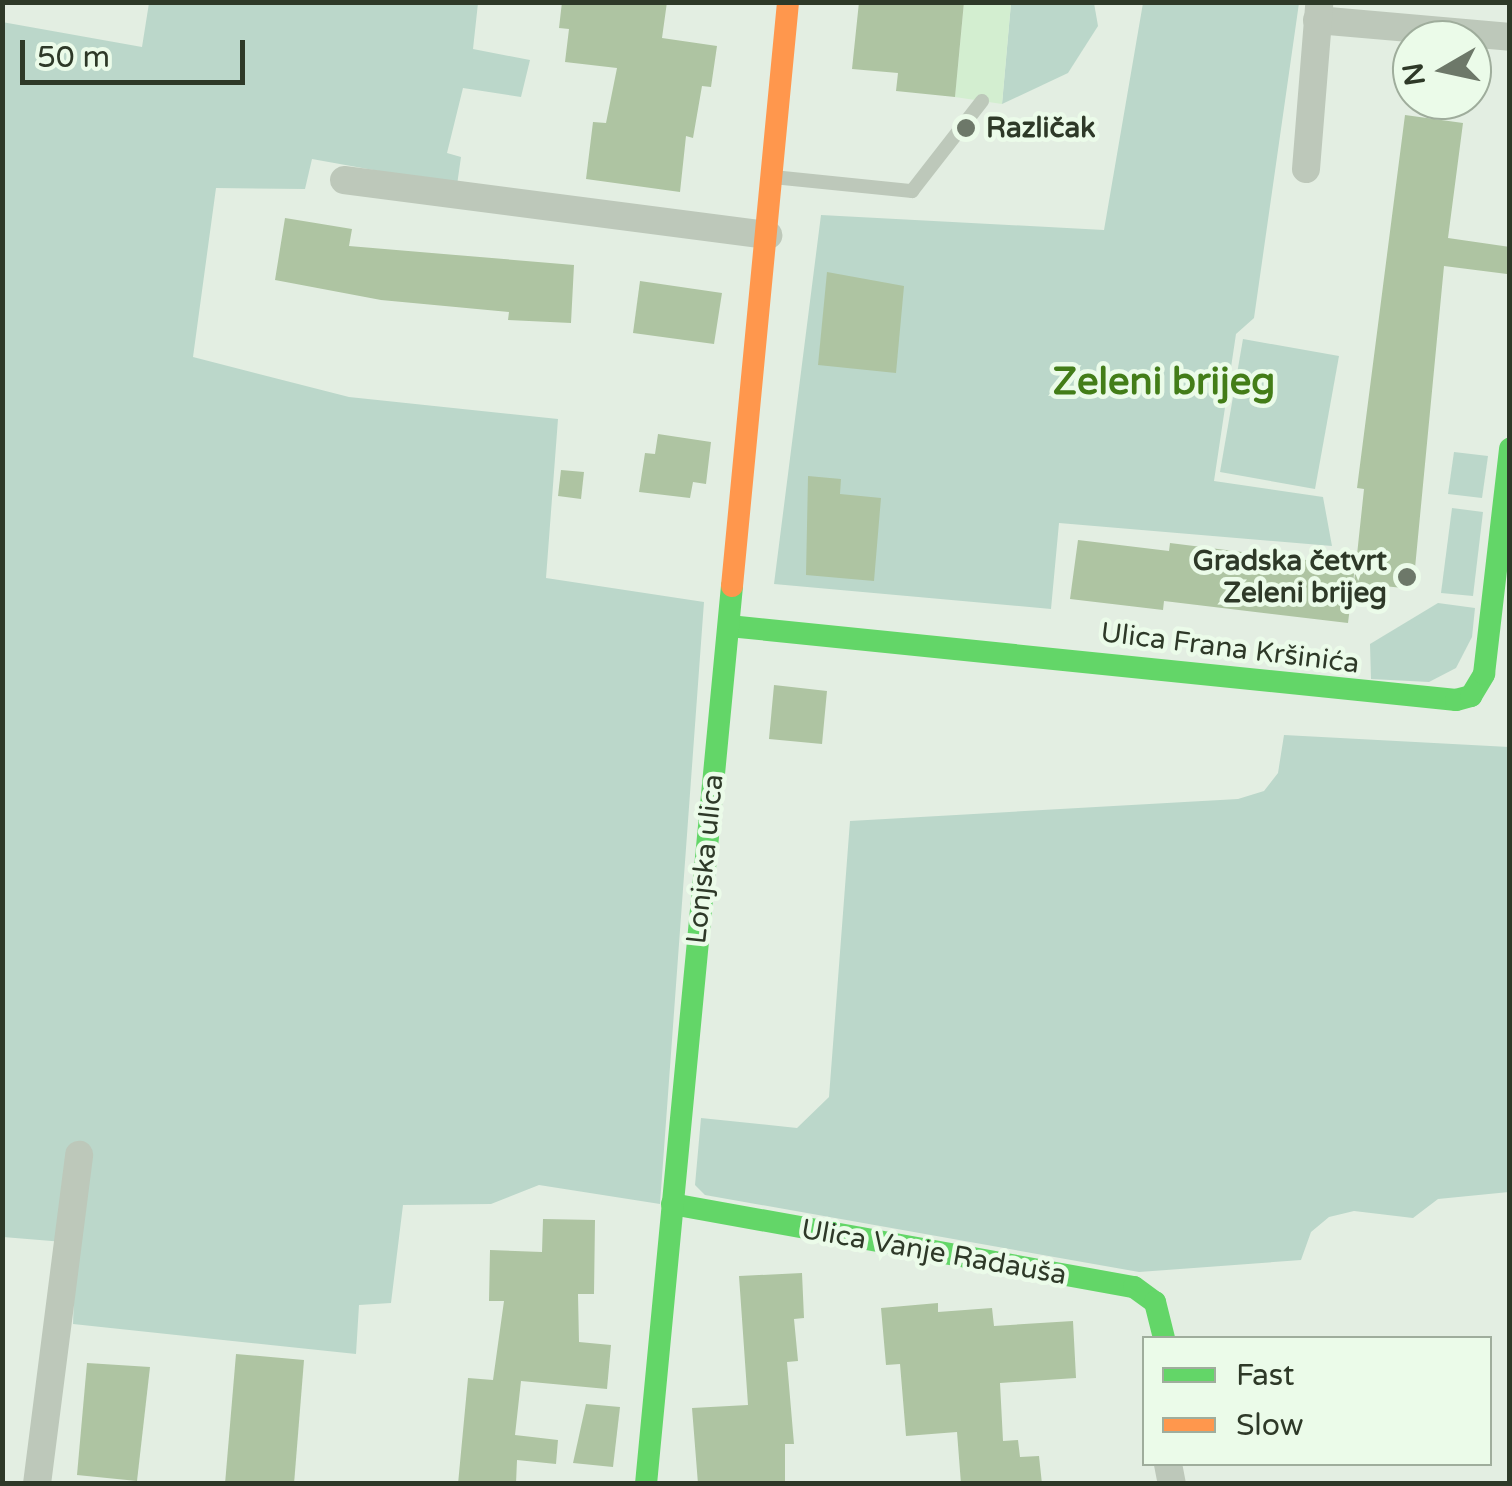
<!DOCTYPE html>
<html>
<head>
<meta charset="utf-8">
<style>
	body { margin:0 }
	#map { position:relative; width:1512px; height:1486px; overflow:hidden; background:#e3eee2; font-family:"Varela Round",sans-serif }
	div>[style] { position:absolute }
	.green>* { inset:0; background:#bbd7ca }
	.plaza>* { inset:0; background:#d3eed0 }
	.building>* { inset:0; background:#aec4a2 }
	.lane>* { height:14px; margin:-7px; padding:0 7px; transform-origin:7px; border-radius:7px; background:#bdc8ba }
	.street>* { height:28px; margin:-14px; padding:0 14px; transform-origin:14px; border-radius:14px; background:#bdc8ba }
	.fast>* { height:22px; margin:-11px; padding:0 11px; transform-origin:11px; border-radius:11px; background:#63d668 }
	.slow>* { height:22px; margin:-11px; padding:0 11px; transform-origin:11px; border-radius:11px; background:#ff974d }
	.dots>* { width:28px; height:28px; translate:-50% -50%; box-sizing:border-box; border:5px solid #ebfbe9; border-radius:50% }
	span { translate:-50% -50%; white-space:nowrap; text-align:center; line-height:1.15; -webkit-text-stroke:9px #ebfbe9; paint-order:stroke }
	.poi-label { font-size:28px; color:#2e3928; font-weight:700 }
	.left { translate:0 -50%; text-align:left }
	.right { translate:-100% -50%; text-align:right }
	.street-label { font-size:28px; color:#2e3928 }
	.district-label { font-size:38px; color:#437d18; font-weight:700 }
	.frame { position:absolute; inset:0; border:5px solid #2e3928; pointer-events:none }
	.legend { position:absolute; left:1142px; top:1336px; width:350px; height:130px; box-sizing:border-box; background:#ebfbe9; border:2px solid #9fad9c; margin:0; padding:12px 18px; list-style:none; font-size:30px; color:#2e3928 }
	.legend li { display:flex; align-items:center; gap:20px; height:50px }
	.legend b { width:50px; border:2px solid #9fad9c }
	.north { position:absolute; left:1392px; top:20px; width:100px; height:100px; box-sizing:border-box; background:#ebfbe9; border:2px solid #9fad9c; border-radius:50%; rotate:261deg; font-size:28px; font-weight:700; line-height:40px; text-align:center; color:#2e3928 }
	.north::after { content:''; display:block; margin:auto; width:35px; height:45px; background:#6d7869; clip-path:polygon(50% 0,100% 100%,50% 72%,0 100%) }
	.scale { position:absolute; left:20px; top:40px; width:225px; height:45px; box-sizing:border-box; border:5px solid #2e3928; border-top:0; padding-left:12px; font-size:30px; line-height:35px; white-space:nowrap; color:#2e3928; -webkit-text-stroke:8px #ebfbe9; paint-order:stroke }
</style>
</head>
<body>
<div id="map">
	<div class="green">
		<div style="clip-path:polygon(149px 3px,478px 3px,473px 49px,530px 60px,521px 97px,463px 88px,447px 153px,461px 157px,457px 185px,312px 159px,305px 189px,216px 188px,193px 357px,349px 397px,558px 419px,546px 578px,704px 602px,660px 1204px,539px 1185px,491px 1204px,403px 1205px,391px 1303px,359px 1305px,356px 1354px,73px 1324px,76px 1243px,3px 1237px,2px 22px,142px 47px)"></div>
		<div style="clip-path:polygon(1011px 3px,1094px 3px,1098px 26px,1068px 73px,1002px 104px)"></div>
		<div style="clip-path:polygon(1143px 3px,1299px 3px,1254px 318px,1236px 334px,1214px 481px,1323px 497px,1332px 546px,1059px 523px,1051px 609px,774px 584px,821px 215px,1104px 230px)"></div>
		<div style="clip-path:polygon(1243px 339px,1339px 356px,1315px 489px,1220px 472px)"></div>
		<div style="clip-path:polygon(1454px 452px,1488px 456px,1482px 498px,1448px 494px)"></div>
		<div style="clip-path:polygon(1452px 508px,1483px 512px,1473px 596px,1441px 593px)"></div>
		<div style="clip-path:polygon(1438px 603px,1475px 608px,1472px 637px,1456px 668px,1429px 682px,1371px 679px,1370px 644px)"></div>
		<div style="clip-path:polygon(1284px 735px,1509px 747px,1509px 1192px,1438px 1199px,1413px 1218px,1354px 1211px,1329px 1217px,1311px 1232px,1301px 1260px,1139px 1272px,705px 1195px,695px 1185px,701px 1118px,797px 1128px,829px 1097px,850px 821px,1238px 799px,1264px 791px,1278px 773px)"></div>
	</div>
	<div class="plaza">
		<div style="clip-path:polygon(964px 3px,1011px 3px,1002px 104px,955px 97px)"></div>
	</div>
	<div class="building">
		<div style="clip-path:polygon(562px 2px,667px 2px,662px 38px,717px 46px,711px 87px,702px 86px,693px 138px,686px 136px,680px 192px,586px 179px,593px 122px,606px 123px,617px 68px,565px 62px,569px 29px,559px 28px)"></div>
		<div style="clip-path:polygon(859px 2px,964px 2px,955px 97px,896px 91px,898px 73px,852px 69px)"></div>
		<div style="clip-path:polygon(1405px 115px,1463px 123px,1448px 238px,1510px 247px,1507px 274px,1444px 266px,1413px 589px,1354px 583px,1364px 489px,1357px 488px)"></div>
		<div style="clip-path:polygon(285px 218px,352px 229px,349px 246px,574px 265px,571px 323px,508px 320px,509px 312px,381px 300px,275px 280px)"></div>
		<div style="clip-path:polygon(827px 272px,904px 286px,896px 373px,818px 365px)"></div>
		<div style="clip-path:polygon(640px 281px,722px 293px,714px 344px,633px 333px)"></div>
		<div style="clip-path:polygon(658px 434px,711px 442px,706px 484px,693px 482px,690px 498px,639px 492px,645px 453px,655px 454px)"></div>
		<div style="clip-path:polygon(561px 470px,584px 472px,581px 499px,558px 496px)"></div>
		<div style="clip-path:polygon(808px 476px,841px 479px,840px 494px,881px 498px,874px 581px,806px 575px)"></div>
		<div style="clip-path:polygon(1078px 540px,1169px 551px,1170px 543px,1355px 566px,1348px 623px,1164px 601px,1163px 610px,1070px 599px)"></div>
		<div style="clip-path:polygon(774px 685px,827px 691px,822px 744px,769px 739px)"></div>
		<div style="clip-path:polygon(543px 1219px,595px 1220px,594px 1294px,578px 1294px,579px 1342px,611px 1345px,607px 1389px,521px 1381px,515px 1435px,558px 1440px,556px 1464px,517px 1460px,516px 1484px,458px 1484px,468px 1378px,493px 1380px,504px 1301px,489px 1301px,490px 1250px,542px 1252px)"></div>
		<div style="clip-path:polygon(802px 1273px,804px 1318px,794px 1319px,798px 1361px,787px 1362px,794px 1444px,785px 1444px,785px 1484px,698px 1484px,692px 1408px,748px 1405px,739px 1276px)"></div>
		<div style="clip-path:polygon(938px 1303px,938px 1312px,992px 1308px,994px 1326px,1073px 1321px,1076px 1378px,1000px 1383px,1003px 1441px,1018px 1440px,1020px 1457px,1039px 1456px,1042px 1484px,961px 1484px,957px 1432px,906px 1436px,900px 1364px,886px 1365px,881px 1308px)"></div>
		<div style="clip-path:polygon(236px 1354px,304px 1360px,294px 1484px,225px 1484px)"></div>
		<div style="clip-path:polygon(87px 1363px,150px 1367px,137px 1481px,77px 1475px)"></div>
		<div style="clip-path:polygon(586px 1404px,620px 1407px,613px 1467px,573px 1463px)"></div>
	</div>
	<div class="lane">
		<div style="left:773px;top:177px;width:140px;rotate:5.8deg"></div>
		<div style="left:912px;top:191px;width:114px;rotate:-52.1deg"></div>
	</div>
	<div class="street">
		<div style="left:1317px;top:20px;width:194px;rotate:5deg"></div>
		<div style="left:1306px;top:169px;width:164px;rotate:-85.4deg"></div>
		<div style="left:344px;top:180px;width:428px;rotate:7.4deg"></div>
		<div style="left:1168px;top:1464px;width:20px;rotate:79deg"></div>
		<div style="left:37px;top:1484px;width:332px;rotate:-82.7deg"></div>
	</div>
	<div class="fast">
		<div style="left:729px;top:626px;width:731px;rotate:5.81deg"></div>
		<div style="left:1456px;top:700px;width:16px;rotate:-15deg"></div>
		<div style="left:1471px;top:696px;width:26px;rotate:-59deg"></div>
		<div style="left:1484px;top:674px;width:227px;rotate:-83.4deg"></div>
		<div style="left:672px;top:1204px;width:469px;rotate:10.2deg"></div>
		<div style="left:1134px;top:1287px;width:26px;rotate:36deg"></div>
		<div style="left:1155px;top:1302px;width:37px;rotate:76deg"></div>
		<div style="left:646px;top:1484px;width:902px;rotate:-84.53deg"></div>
	</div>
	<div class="slow">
		<div style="left:732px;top:586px;width:587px;rotate:-84.52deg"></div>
	</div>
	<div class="dots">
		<div style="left:966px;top:128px;background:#6d7869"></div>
		<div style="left:1407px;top:577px;background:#6d7869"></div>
	</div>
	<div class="poi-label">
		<span class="left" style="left:986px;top:128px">Različak</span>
		<span class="right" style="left:1387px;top:577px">Gradska četvrt<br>Zeleni brijeg</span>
	</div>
	<div class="street-label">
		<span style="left:1230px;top:648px;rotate:7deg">Ulica Frana Kršinića</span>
		<span style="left:705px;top:859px;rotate:-84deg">Lonjska ulica</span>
		<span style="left:934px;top:1252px;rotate:10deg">Ulica Vanje Radauša</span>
	</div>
	<div class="district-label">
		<span style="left:1164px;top:383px">Zeleni brijeg</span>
	</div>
	<div class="frame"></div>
	<ul class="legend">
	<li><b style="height:12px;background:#63d668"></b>Fast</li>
	<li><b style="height:12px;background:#ff974d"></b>Slow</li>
	</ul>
	<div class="north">N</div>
	<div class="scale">50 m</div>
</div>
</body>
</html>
